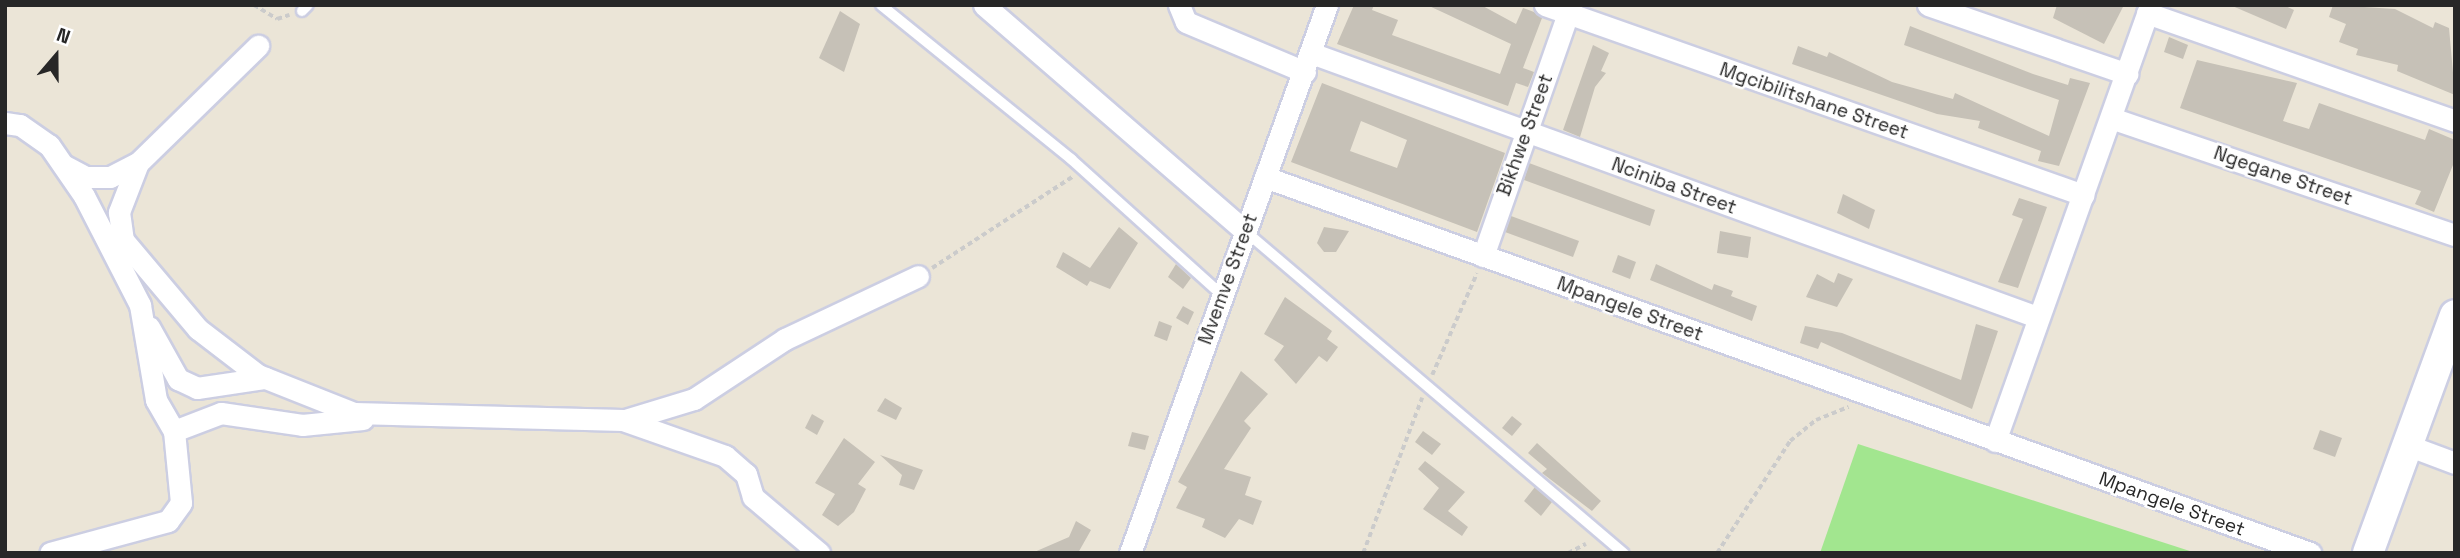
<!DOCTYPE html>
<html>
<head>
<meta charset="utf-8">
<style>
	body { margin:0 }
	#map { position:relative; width:2460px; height:558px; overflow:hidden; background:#ebe5d7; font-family:"Space Grotesk",sans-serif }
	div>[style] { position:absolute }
	.green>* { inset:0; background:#a2e68f }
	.building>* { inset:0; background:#c6c1b7 }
	.path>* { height:3.5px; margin-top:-1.75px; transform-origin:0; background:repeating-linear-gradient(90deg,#cbcbcb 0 5px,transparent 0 8.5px) }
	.roads { filter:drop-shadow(2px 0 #cccee2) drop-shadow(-2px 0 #cccee2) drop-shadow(0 2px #cccee2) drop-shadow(0 -2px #cccee2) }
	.lane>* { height:10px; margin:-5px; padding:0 5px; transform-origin:5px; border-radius:5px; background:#fff }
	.street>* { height:21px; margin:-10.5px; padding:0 10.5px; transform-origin:10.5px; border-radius:10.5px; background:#fff }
	.secondary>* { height:30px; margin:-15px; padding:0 15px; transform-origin:15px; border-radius:15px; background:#fff }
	span { translate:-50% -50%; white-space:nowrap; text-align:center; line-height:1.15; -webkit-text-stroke:5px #fff; paint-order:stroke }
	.street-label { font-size:19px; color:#272727 }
	.frame { position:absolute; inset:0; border:7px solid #272727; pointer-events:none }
	.north { position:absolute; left:21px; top:21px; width:70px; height:70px; -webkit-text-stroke:5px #fff; paint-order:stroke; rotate:20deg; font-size:19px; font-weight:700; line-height:28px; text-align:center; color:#272727 }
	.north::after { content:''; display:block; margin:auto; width:24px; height:32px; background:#272727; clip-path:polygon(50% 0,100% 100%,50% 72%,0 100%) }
</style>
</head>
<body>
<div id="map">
	<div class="green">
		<div style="clip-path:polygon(1858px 444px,2196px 553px,1820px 553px)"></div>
	</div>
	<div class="building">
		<div style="clip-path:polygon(1354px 5px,1374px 5px,1372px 10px,1398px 20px,1392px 35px,1500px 74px,1511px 44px,1427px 5px,1481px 5px,1516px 24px,1523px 8px,1534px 12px,1542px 18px,1523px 68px,1534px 72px,1528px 87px,1516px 83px,1508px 106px,1337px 44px)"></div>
		<div style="clip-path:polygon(2057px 5px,2124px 5px,2104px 44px,2053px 18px)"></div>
		<div style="clip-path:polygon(2230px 5px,2283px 5px,2294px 10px,2286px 29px)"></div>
		<div style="clip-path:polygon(2333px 5px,2395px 9px,2433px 28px,2435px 22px,2449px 28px,2455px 95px,2397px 71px,2398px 65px,2356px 55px,2358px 49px,2339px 42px,2346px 24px,2329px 17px)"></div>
		<div style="clip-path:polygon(840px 11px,860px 24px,844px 72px,819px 58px)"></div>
		<div style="clip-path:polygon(1910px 26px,2033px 74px,2068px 85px,2070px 78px,2090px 83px,2059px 166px,2038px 161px,2041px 151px,1978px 128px,1980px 121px,1937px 114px,1792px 64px,1798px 46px,1827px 57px,1829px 52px,1892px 82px,1953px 99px,1955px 93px,2049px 136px,2059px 100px,1904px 45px)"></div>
		<div style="clip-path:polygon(2169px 37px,2188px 45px,2183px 59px,2164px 52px)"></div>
		<div style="clip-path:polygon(1593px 45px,1609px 53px,1601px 71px,1606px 73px,1595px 87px,1580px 137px,1563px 130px)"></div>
		<div style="clip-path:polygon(2197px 60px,2297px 83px,2283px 121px,2309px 129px,2319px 103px,2425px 140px,2429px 129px,2455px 140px,2455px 160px,2434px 212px,2415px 204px,2421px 191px,2180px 108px)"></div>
		<div style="clip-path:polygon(evenodd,1322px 83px,1505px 153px,1477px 232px,1291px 162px,1322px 83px,1361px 121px,1407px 140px,1397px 168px,1350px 151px,1361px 121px)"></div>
		<div style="clip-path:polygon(1529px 163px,1655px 210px,1650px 226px,1524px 180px)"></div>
		<div style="clip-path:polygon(1843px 194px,1875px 210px,1869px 229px,1837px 213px)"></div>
		<div style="clip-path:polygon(2019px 198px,2047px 207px,2018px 288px,1998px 282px,2023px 219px,2012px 215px)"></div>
		<div style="clip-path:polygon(1511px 216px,1579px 241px,1573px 257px,1505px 232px)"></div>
		<div style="clip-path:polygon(1119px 227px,1138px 243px,1110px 289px,1090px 281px,1087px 286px,1056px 267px,1063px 252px,1090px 268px)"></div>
		<div style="clip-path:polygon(1324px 227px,1349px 231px,1336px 252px,1324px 252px,1317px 243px)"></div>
		<div style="clip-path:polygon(1720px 231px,1751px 237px,1748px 258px,1717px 253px)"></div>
		<div style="clip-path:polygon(1618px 255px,1636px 262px,1630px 279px,1612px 272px)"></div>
		<div style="clip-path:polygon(1176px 264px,1191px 278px,1183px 289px,1168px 277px)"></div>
		<div style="clip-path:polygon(1656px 264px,1712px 290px,1714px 284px,1733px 291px,1731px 296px,1757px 306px,1752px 321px,1650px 280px)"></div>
		<div style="clip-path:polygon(1838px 273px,1853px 279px,1837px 307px,1806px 297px,1817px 274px,1834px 283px)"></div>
		<div style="clip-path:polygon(1285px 297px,1332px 331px,1327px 339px,1338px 347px,1327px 362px,1319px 356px,1296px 384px,1274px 360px,1284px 346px,1264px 334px)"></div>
		<div style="clip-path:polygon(1183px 306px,1194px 312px,1188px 325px,1176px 318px)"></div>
		<div style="clip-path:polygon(1159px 321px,1172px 326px,1167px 341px,1154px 336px)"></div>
		<div style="clip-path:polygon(1976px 324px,1998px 331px,1972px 409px,1821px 342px,1818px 349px,1800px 343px,1805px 326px,1842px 333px,1961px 380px)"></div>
		<div style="clip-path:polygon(1241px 371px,1268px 394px,1244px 421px,1251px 428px,1224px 469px,1251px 477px,1245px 495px,1262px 501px,1253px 525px,1239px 519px,1225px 538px,1202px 527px,1205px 519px,1176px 508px,1187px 487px,1178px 482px)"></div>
		<div style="clip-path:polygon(885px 398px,902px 408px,896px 420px,877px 411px)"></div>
		<div style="clip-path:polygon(812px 414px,824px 421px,817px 435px,805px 428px)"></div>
		<div style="clip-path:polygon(1512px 416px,1522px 424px,1512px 436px,1502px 428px)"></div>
		<div style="clip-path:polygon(2320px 430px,2342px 438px,2335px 457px,2313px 449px)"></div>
		<div style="clip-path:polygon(1423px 431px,1441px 444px,1432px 455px,1415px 442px)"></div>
		<div style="clip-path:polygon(1132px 432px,1149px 436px,1145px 450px,1128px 446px)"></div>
		<div style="clip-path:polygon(844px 438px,875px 462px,858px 484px,866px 489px,854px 512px,838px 526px,822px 515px,835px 494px,815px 483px)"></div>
		<div style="clip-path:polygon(1537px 443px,1601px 501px,1592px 511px,1542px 473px,1547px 469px,1528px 453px)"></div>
		<div style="clip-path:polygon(880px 455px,923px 470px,914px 490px,899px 485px,902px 475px)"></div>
		<div style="clip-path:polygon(1425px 461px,1465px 492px,1448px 511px,1468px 527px,1462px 536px,1423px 509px,1439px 488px,1418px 469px)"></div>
		<div style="clip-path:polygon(1535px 487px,1552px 502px,1541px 516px,1524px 501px)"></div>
		<div style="clip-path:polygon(1076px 521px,1091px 530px,1078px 553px,1032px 553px,1069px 537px)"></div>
	</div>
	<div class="path">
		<div style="left:254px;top:5px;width:27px;rotate:31deg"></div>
		<div style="left:277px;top:19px;width:13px;rotate:-18deg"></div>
		<div style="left:932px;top:268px;width:167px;rotate:-33deg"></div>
		<div style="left:1432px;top:375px;width:111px;rotate:-66.2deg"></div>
		<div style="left:1363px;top:553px;width:166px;rotate:-69.2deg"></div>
		<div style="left:1568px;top:553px;width:20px;rotate:-27deg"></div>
		<div style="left:1717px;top:553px;width:134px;rotate:-56.9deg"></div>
		<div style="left:1790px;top:441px;width:33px;rotate:-39deg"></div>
		<div style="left:1816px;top:420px;width:35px;rotate:-22deg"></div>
	</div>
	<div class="roads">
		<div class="lane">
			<div style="left:881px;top:5px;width:245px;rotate:39deg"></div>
			<div style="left:1071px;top:159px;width:203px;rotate:42deg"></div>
			<div style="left:302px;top:11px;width:8px;rotate:-45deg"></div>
			<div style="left:1245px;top:231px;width:497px;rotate:40.4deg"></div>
		</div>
		<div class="street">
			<div style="left:984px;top:5px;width:345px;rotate:40.9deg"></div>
			<div style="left:1179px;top:5px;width:18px;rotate:68deg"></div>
			<div style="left:1186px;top:22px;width:129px;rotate:22.8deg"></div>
			<div style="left:1545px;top:5px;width:571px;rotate:19.45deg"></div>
			<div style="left:1928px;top:5px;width:211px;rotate:19.1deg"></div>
			<div style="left:2147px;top:13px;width:326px;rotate:19.3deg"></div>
			<div style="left:1311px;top:53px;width:773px;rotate:19.98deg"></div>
			<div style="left:2111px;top:118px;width:363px;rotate:18.8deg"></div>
			<div style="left:5px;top:123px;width:15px;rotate:8deg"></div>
			<div style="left:20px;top:125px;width:35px;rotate:35deg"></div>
			<div style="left:49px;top:145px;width:62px;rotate:55.5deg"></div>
			<div style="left:84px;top:196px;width:123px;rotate:62.8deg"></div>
			<div style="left:140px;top:305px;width:96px;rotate:80.4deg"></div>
			<div style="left:156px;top:400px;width:36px;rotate:60deg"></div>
			<div style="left:174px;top:431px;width:72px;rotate:84.4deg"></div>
			<div style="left:181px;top:503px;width:22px;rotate:126deg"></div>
			<div style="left:168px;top:521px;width:122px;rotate:164.8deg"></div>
			<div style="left:138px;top:163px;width:53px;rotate:111.2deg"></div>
			<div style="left:119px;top:212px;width:28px;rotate:82deg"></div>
			<div style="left:123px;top:240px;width:116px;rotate:49.9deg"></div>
			<div style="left:198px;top:329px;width:76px;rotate:37.5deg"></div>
			<div style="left:258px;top:375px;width:103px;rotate:21.6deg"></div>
			<div style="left:354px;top:413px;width:269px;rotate:1.5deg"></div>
			<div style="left:623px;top:420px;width:108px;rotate:19.4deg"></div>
			<div style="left:725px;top:456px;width:28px;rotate:41deg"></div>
			<div style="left:746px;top:474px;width:24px;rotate:73deg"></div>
			<div style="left:753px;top:497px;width:87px;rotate:40.3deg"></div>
			<div style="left:65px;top:166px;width:24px;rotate:28deg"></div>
			<div style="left:86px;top:177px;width:24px"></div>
			<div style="left:110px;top:177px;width:31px;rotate:-27deg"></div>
			<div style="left:138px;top:163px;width:168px;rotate:-44.3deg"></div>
			<div style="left:1265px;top:177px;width:1111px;rotate:19.79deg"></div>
			<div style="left:1483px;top:256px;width:266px;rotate:-70.7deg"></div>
			<div style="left:149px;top:327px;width:60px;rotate:60.9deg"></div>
			<div style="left:178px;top:379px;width:21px;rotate:25deg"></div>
			<div style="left:197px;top:388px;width:69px;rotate:-8.4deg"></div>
			<div style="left:625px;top:420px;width:72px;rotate:-16.9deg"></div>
			<div style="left:694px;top:399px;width:109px;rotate:-33.4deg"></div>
			<div style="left:785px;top:339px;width:147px;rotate:-25.3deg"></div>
			<div style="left:174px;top:431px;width:50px;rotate:-21deg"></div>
			<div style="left:221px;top:413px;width:82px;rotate:8.4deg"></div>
			<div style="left:302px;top:425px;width:61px;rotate:-5.6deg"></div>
			<div style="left:1995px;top:441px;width:463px;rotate:-70.4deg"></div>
			<div style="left:2407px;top:445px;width:51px;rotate:20.6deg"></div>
			<div style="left:1130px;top:553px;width:582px;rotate:-70.23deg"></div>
		</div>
		<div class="secondary">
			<div style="left:2368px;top:553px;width:253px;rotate:-69.9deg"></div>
		</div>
	</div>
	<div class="street-label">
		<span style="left:1814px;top:101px;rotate:19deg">Mgcibilitshane Street</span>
		<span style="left:1525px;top:135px;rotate:-70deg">Bikhwe Street</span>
		<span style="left:2283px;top:176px;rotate:19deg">Ngegane Street</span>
		<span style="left:1674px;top:186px;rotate:20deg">Nciniba Street</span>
		<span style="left:1228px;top:279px;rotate:-70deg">Mvemve Street</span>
		<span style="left:1630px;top:309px;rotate:20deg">Mpangele Street</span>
		<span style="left:2172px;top:504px;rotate:20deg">Mpangele Street</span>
	</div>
	<div class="frame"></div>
	<div class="north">N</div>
</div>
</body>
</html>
